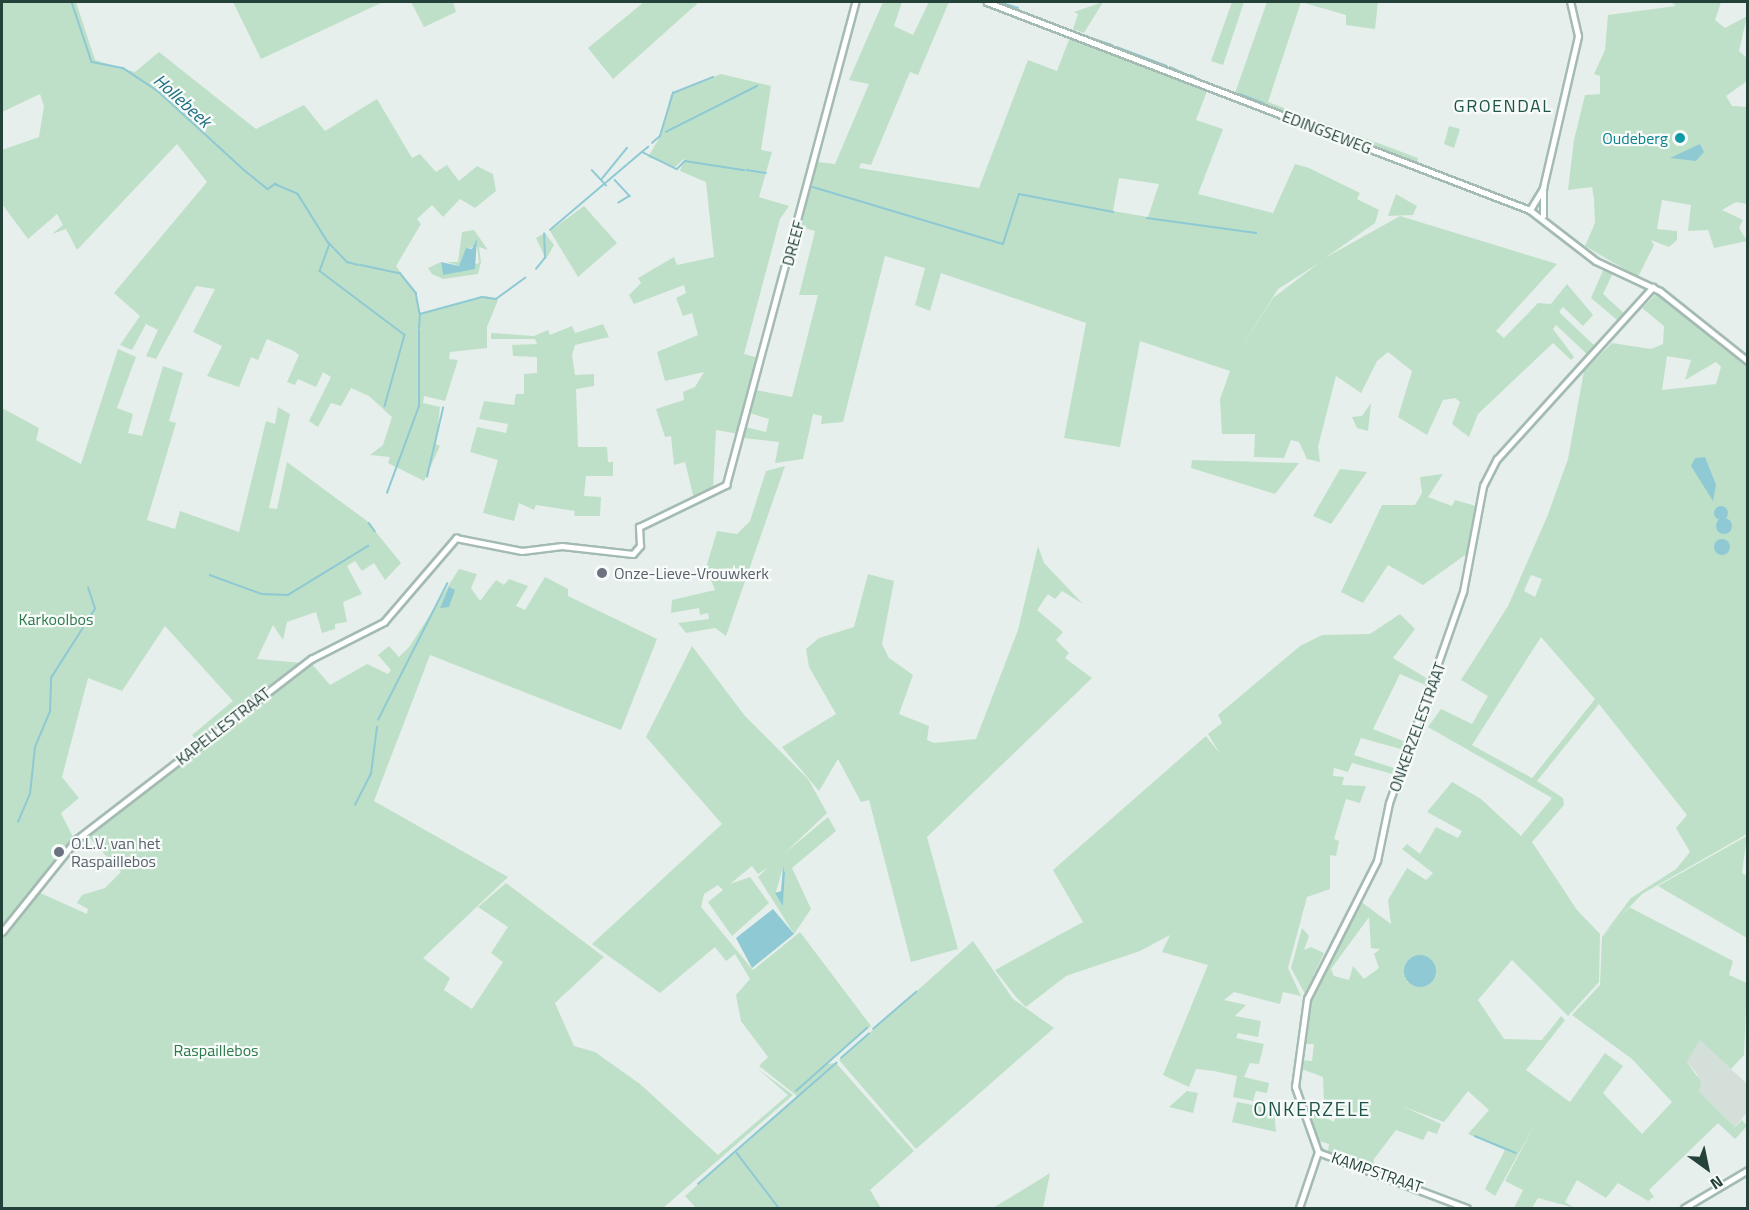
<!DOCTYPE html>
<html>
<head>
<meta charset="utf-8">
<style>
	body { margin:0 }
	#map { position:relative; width:1749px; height:1210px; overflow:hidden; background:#e6efeb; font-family:"Titillium Web",sans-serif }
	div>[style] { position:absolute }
	.built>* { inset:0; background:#d4dfda }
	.green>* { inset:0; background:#bfe0c8 }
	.water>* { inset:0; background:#8ec9d4 }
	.round { border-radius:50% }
	.stream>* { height:1.5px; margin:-0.75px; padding:0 0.75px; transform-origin:0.75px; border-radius:0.75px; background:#8ec9d4 }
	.roads { filter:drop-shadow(2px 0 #a4bbb3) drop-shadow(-2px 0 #a4bbb3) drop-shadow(0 2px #a4bbb3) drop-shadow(0 -2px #a4bbb3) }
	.secondary>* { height:4.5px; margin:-2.25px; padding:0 2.25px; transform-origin:2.25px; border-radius:2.25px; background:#fff }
	.dots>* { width:16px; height:16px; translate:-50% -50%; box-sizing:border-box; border:3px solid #f7fbf9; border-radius:50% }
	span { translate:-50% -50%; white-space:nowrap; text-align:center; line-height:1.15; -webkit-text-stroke:4.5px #f7fbf9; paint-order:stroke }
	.street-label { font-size:16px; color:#24423a }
	.culture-label { font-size:16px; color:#0d838f }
	.right { translate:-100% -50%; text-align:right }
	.worship-label { font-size:16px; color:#5b616d }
	.left { translate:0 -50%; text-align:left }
	.park-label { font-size:16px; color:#2d7a4b }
	.water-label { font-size:18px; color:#1c6f80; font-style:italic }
	.neighbourhood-label { font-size:18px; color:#1f5548; letter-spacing:1.5px }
	.quarter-label { font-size:20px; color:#1f5548; letter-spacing:1.5px }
	.frame { position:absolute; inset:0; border:3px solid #24423a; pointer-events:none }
	.north { position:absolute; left:1677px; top:1138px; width:60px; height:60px; -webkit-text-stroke:4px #f7fbf9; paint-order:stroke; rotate:147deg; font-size:16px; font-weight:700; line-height:24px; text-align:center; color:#24423a }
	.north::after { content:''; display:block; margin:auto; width:21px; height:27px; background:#24423a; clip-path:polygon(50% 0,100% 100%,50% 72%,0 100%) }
</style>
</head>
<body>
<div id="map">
	<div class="built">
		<div style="clip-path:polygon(1700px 1040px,1747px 1084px,1747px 1112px,1735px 1127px,1699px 1091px,1697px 1074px,1687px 1062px)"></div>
	</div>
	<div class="green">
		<div style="clip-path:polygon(2px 2px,76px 2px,95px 60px,135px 72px,159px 52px,256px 129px,304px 105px,325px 131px,377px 99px,412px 158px,420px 154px,436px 172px,447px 165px,459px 181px,477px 166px,493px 174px,496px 191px,475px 208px,460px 199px,443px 217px,432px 205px,417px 219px,421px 224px,396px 266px,413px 289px,421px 314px,486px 296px,498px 300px,487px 327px,487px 348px,450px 352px,449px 359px,458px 360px,445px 401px,424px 396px,423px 403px,440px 407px,436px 444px,440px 446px,424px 481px,388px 463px,390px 457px,370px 455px,383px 445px,392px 417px,369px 396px,351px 388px,341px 406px,331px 403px,318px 427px,309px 421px,331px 377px,323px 372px,316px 387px,298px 379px,295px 385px,287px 382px,299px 355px,294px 351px,267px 339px,258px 360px,251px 357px,239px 387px,207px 376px,222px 346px,193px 332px,215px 289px,196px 286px,156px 359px,146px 356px,158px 330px,146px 324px,132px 350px,120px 345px,140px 316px,114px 293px,207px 182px,177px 144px,77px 250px,66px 229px,52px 234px,63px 225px,57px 214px,28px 239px,2px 204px,2px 150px,39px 137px,44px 106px,40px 94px,2px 112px)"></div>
		<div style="clip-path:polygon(233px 2px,383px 2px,261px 59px)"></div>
		<div style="clip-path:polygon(411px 2px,453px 2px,456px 12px,424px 27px)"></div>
		<div style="clip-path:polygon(644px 2px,699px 2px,613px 79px,588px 48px)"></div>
		<div style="clip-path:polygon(evenodd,883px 2px,902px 2px,894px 26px,913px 35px,929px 2px,949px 2px,918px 75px,910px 72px,871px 165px,861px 163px,859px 168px,979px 188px,1028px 60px,1057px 71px,1070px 37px,1207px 91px,1196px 120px,1223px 129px,1198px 194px,1273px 213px,1295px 164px,1309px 168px,1360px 193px,1357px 199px,1379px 210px,1375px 223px,1325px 258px,1400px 216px,1557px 264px,1496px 331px,1504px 338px,1538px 303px,1551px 304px,1567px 284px,1593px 315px,1583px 326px,1563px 307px,1559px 312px,1598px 349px,1590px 357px,1556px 325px,1553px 329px,1574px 357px,1571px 360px,1553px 343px,1478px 414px,1469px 437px,1452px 424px,1460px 402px,1455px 398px,1443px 400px,1427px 435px,1398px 417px,1412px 371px,1388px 352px,1377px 361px,1361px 393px,1336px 376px,1318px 447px,1320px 462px,1307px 459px,1299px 442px,1291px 440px,1284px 458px,1254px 457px,1255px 434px,1222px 434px,1220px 399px,1230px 371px,1140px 341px,1120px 447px,1064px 438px,1086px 323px,941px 273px,930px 311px,915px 305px,925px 268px,885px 256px,843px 422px,821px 424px,822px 416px,813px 414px,803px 459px,775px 463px,779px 442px,743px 438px,745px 427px,766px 432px,769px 419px,750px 413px,756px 390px,792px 397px,818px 295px,799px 295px,815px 231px,801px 227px,817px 162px,835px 164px,869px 84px,849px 80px,883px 2px,1119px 178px,1159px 184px,1148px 217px,1113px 211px,1119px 178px,883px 2px,1319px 263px,1273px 298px,1238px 353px,1278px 289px,1319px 263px)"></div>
		<div style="clip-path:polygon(1103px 2px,1084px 33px,1073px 29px,1078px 14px,1074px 12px)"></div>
		<div style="clip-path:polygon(1232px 2px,1244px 2px,1223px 65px,1211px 61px)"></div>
		<div style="clip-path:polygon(1267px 2px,1378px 2px,1375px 29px,1346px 25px,1346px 15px,1301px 2px,1268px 102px,1418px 158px,1417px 163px,1235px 93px)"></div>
		<div style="clip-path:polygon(1671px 2px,1721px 2px,1715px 20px,1725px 28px,1747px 16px,1739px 51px,1747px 58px,1747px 81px,1726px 96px,1732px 106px,1747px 107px,1747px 204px,1736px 202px,1722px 210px,1743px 220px,1739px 228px,1747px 241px,1714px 248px,1708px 230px,1688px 231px,1691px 205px,1662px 200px,1657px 229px,1677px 231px,1677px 240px,1669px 247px,1651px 240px,1654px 245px,1638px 277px,1585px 246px,1595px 223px,1594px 199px,1592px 187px,1568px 190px,1574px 140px,1585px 95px,1600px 94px,1600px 76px,1594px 74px,1605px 50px,1608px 15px,1676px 6px)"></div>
		<div style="clip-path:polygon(721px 74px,771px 86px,761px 150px,772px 152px,759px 197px,789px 206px,780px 219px,744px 354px,759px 358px,739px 434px,716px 430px,713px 490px,694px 499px,685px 462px,674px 465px,671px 436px,665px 437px,656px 409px,684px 400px,683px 392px,695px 387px,704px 372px,665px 381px,657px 352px,698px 335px,692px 313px,683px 316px,676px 298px,686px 293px,684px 285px,634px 304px,629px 295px,641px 283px,638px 278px,674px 257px,677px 265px,714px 257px,706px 182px,680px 171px,685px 158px,675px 167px,648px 157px,661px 135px,671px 94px)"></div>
		<div style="clip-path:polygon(1449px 126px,1460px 129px,1454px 148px,1444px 144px)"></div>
		<div style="clip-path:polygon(1396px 194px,1417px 206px,1413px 215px,1388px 216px)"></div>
		<div style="clip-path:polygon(584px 206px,617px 243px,578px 277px,550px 231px)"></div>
		<div style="clip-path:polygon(474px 230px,488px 250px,479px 247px,481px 262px,478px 274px,443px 279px,432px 274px,428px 268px,441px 262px,443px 275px,479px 263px,477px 246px,466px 249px,459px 266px,447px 262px,458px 262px,462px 232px)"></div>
		<div style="clip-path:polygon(545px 233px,554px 245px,546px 259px,536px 238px)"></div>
		<div style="clip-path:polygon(1604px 268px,1613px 273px,1603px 294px,1628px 317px,1622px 324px,1591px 298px)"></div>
		<div style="clip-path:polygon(evenodd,1656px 294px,1747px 366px,1747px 834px,1642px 894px,1603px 935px,1631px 898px,1676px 869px,1690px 852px,1676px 828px,1687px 815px,1599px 704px,1537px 781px,1563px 798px,1564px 805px,1532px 842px,1577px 910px,1600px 934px,1599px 982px,1568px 1016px,1512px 960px,1478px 1000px,1504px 1039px,1542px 1040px,1561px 1016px,1565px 1020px,1526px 1070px,1570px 1102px,1605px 1053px,1623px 1066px,1603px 1093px,1642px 1134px,1672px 1102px,1632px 1059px,1572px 1015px,1600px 985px,1602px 937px,1629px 907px,1733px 961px,1729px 975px,1747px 983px,1744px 1055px,1731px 1069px,1700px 1040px,1687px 1062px,1701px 1082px,1699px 1091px,1735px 1127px,1742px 1120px,1747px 1126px,1735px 1139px,1718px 1123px,1649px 1190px,1654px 1197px,1648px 1201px,1618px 1183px,1606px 1198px,1577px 1180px,1565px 1202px,1575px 1208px,1538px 1198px,1532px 1208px,1514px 1208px,1523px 1190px,1505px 1181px,1536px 1122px,1495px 1196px,1485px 1189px,1505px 1150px,1468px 1134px,1489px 1110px,1468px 1091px,1444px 1122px,1402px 1106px,1441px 1124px,1437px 1134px,1428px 1131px,1423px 1140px,1396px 1130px,1374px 1159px,1373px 1168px,1362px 1165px,1353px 1171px,1332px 1163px,1333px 1159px,1318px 1154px,1316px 1144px,1328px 1151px,1329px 1144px,1319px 1141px,1308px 1110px,1334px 1122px,1338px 1109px,1324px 1102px,1323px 1077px,1299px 1068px,1301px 1060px,1312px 1061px,1314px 1044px,1302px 1044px,1306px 1006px,1360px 901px,1391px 924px,1388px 900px,1407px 868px,1426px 880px,1433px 873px,1402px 849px,1407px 844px,1420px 854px,1436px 827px,1458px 838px,1462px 831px,1427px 812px,1452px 782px,1481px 799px,1521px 836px,1552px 798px,1428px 727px,1441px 709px,1472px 724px,1488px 696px,1461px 680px,1508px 606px,1547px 517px,1568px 459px,1584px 371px,1612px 343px,1651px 349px,1663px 344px,1664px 326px,1642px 308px,1656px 294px,1667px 356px,1691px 360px,1685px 380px,1716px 362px,1721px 367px,1716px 384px,1662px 390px,1667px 356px,1656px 294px,1531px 575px,1542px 579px,1535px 597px,1524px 591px,1531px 575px,1656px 294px,1541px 637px,1595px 699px,1532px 778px,1472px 745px,1541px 637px,1656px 294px,1369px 917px,1371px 948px,1380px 949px,1374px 954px,1379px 968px,1364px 979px,1353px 966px,1349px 980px,1334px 976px,1331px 969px,1369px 917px,1656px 294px,1429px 959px,1433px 968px,1421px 986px,1407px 982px,1429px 959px)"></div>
		<div style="clip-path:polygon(603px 324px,609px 337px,575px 345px,572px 355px,575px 375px,594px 374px,594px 386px,576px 389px,578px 447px,607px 447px,608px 462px,613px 462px,613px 476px,586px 476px,584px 496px,601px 497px,600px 516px,574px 516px,575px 511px,536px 505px,534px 510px,519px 503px,514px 521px,483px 513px,498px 460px,470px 452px,477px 427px,506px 433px,508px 424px,479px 419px,484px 401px,514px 405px,516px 394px,524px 394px,524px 374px,537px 373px,537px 357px,513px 356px,512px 345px,537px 344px,535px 339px,491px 339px,491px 333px,534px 336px,548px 330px,550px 335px,572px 326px,575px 333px)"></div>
		<div style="clip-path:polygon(118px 349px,136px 357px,117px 408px,133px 414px,128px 433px,142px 436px,163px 366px,183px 373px,169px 421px,176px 423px,147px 520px,175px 529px,180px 511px,239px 532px,266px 421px,275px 424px,278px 407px,290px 414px,269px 508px,277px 509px,287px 462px,367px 521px,401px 563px,385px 580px,374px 563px,362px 571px,355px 561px,347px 566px,362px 594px,343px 602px,347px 622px,335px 624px,335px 629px,322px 633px,316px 612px,287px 622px,283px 640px,273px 625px,257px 659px,302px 663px,198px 742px,192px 735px,233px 701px,165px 626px,122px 691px,88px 678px,62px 777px,79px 798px,61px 813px,74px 839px,2px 928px,2px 408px,39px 428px,36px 440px,81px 464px)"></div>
		<div style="clip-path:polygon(1371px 403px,1368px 431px,1357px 428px,1352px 417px,1362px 416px)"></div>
		<div style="clip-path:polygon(1192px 460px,1264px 462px,1299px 463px,1275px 494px,1191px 468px)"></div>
		<div style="clip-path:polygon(785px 466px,726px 636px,715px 628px,686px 633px,678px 623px,709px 619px,708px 613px,700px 615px,699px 608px,671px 613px,672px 600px,715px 590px,706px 568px,717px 531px,737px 534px,750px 521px,766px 471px)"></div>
		<div style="clip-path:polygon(1340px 469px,1367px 472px,1331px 524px,1313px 516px)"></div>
		<div style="clip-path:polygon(1443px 474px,1428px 497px,1452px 506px,1455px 500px,1476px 506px,1468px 553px,1423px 585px,1388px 565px,1363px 603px,1341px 592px,1382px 505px,1415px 505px,1422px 493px,1420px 477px)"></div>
		<div style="clip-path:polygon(1038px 546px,1044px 563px,1083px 604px,1062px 591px,1055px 599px,1048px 594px,1037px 610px,1063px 632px,1056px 640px,1069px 653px,1065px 658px,1092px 678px,927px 837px,958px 949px,911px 962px,869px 800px,861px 802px,838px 759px,819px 791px,782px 747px,836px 714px,809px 667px,806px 649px,819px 638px,854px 627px,868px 574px,894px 581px,882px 644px,889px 658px,913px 675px,899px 714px,929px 726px,927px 740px,934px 743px,976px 739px,1018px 630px)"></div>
		<div style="clip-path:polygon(459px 569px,477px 574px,471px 588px,480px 601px,496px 580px,504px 585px,509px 579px,528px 586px,516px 606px,525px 610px,545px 577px,568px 589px,568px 596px,657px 639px,621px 730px,430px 655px,374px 801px,508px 877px,423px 958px,450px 978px,444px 990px,472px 1009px,503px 962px,491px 953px,508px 927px,478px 907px,506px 883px,604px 957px,555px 1003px,574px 1046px,595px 1052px,640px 1084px,718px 1155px,788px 1095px,758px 1069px,793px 1095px,663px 1208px,2px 1208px,2px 936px,38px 892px,87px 914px,88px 909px,77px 903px,82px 895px,105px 888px,121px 872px,86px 834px,292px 675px,312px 664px,330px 685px,367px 664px,388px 674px,391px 670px,378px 655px,389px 646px,399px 657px,410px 646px)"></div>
		<div style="clip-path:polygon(1400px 614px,1415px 629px,1393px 658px,1431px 681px,1430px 687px,1400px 674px,1373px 729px,1411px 744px,1408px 751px,1361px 738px,1354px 755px,1403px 771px,1400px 776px,1352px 763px,1348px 772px,1334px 768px,1333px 776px,1344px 777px,1342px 785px,1366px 786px,1360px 803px,1346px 799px,1334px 839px,1339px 841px,1336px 856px,1330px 855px,1330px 889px,1307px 897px,1288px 968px,1301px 996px,1283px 992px,1280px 1004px,1234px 992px,1224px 1000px,1246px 1005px,1235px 1016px,1261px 1021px,1258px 1037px,1238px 1033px,1236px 1038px,1264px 1044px,1259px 1064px,1250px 1063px,1244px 1077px,1269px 1083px,1267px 1093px,1256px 1091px,1253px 1101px,1233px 1097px,1237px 1076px,1214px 1071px,1196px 1069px,1189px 1087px,1163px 1075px,1208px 965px,1162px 952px,1170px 935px,1140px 951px,1066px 976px,1026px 1007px,1016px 997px,995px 970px,1083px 922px,1053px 870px,1206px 736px,1220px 754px,1208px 734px,1222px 723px,1218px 715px,1300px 646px,1322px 635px,1370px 634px)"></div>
		<div style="clip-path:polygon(evenodd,692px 646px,745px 716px,808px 779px,827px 813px,785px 853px,828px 817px,836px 831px,792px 868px,811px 909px,794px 934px,758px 877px,767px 868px,758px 874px,752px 866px,730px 884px,750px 877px,769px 903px,732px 936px,708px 902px,723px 890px,718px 885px,704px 894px,701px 907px,753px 970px,800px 932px,871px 1026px,827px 1064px,836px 1063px,914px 1151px,870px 1190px,881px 1208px,696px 1208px,685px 1196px,797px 1096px,759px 1066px,768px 1057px,741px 1021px,736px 995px,750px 979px,735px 954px,726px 961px,715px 947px,660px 993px,592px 944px,722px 824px,646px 737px,692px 646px,783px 867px,785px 873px,783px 905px,776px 892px,783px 867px)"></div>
		<div style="clip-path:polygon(1747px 836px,1742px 873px,1747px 876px,1747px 938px,1658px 886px)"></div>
		<div style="clip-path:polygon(1302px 928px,1309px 936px,1304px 950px,1311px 947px,1324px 953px,1305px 994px,1291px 968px)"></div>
		<div style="clip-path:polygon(973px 941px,1013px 999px,1054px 1028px,916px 1149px,839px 1060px)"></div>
		<div style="clip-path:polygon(1187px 1091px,1198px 1093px,1193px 1113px,1169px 1107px)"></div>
		<div style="clip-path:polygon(1237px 1102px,1274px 1109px,1276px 1132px,1232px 1122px)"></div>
		<div style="clip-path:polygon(1050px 1173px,1043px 1208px,993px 1208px,1039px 1180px)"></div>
	</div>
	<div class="water">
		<div style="clip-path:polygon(1700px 144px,1704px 152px,1696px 161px,1670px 158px)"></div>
		<div style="clip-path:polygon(477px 239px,475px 269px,443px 275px,441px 262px,459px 266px,466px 248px,472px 249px)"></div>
		<div style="clip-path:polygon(1705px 457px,1716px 485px,1713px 501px,1691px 466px,1695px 458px)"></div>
		<div class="round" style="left:1714px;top:506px;width:14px;height:14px"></div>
		<div class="round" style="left:1716px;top:518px;width:16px;height:16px"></div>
		<div class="round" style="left:1714px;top:539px;width:16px;height:16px"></div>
		<div style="clip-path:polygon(449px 587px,455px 590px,449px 607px,440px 608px)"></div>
		<div style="clip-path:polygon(783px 866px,785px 873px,783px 906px,775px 893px,781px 891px)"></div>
		<div style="clip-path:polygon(773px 909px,794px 934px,752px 968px,736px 938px)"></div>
		<div class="round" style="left:1404px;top:955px;width:32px;height:32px"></div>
	</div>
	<div class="stream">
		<div style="left:72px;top:2px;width:63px;rotate:71.6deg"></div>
		<div style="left:92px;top:62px;width:32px;rotate:11deg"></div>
		<div style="left:123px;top:68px;width:42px;rotate:33.3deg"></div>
		<div style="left:158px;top:91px;width:114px;rotate:42.5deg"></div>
		<div style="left:1000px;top:2px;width:19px;rotate:18deg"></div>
		<div style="left:1091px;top:38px;width:22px;rotate:18deg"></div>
		<div style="left:1117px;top:47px;width:53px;rotate:20.8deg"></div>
		<div style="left:1170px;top:67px;width:17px;rotate:24deg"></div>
		<div style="left:1190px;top:75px;width:5px;rotate:22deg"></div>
		<div style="left:1240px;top:94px;width:26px;rotate:21deg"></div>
		<div style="left:666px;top:132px;width:102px;rotate:-26.8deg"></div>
		<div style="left:652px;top:143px;width:11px;rotate:-41deg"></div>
		<div style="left:660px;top:136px;width:45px;rotate:-73.2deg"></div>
		<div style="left:673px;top:93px;width:43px;rotate:-21.8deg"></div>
		<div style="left:642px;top:152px;width:8px;rotate:-40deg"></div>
		<div style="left:243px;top:169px;width:32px;rotate:39deg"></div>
		<div style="left:268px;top:189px;width:9px;rotate:-36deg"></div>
		<div style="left:275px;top:184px;width:25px;rotate:23deg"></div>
		<div style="left:298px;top:194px;width:57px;rotate:58deg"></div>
		<div style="left:328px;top:242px;width:28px;rotate:46deg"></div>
		<div style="left:347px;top:262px;width:12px;rotate:14deg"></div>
		<div style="left:592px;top:170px;width:21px;rotate:47deg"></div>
		<div style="left:747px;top:170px;width:19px;rotate:9deg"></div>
		<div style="left:601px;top:180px;width:41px;rotate:-50.9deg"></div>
		<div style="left:615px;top:180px;width:22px;rotate:47deg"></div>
		<div style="left:630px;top:196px;width:13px;rotate:148deg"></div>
		<div style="left:813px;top:187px;width:198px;rotate:16.7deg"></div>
		<div style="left:1003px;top:244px;width:52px;rotate:-72.3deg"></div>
		<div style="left:1019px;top:194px;width:96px;rotate:10.8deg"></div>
		<div style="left:1147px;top:218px;width:110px;rotate:7.8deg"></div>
		<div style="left:550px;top:230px;width:121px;rotate:-40.3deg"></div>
		<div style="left:642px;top:152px;width:39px;rotate:26deg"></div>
		<div style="left:677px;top:169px;width:11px;rotate:-45deg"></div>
		<div style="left:685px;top:161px;width:60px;rotate:8.7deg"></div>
		<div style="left:330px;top:244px;width:29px;rotate:110deg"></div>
		<div style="left:320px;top:271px;width:106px;rotate:37deg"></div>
		<div style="left:405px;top:335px;width:74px;rotate:105.7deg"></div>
		<div style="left:361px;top:265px;width:40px;rotate:12deg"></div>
		<div style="left:400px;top:273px;width:26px;rotate:51deg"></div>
		<div style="left:416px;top:293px;width:21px;rotate:79deg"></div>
		<div style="left:420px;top:314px;width:64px;rotate:-15.3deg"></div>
		<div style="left:482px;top:297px;width:14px;rotate:8deg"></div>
		<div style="left:496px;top:299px;width:36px;rotate:-36deg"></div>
		<div style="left:536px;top:269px;width:14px;rotate:-51deg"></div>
		<div style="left:545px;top:258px;width:24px;rotate:-92deg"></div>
		<div style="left:419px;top:328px;width:14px;rotate:-86deg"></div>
		<div style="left:427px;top:477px;width:71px;rotate:-76.9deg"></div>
		<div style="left:387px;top:493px;width:93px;rotate:-69.8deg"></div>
		<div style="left:419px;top:406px;width:76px;rotate:-90deg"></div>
		<div style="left:369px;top:523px;width:10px;rotate:53deg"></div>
		<div style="left:210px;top:575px;width:55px;rotate:20.1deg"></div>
		<div style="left:262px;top:594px;width:26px;rotate:2deg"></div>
		<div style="left:288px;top:595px;width:94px;rotate:-31.5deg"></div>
		<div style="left:378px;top:720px;width:153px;rotate:-63.1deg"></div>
		<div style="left:355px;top:805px;width:35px;rotate:-63deg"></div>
		<div style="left:371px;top:774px;width:47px;rotate:-82.7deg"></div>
		<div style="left:18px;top:822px;width:30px;rotate:-67deg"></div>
		<div style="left:30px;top:794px;width:47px;rotate:-83.9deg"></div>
		<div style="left:35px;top:747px;width:39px;rotate:-67deg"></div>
		<div style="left:50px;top:711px;width:33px;rotate:-88deg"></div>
		<div style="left:51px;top:678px;width:82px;rotate:-57.5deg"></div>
		<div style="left:95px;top:609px;width:22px;rotate:-108deg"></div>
		<div style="left:873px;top:1029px;width:57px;rotate:-40.7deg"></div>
		<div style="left:841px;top:1058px;width:37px;rotate:-41deg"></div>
		<div style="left:796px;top:1091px;width:95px;rotate:-41.6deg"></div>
		<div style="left:1475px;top:1136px;width:44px;rotate:22.5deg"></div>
		<div style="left:737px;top:1153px;width:69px;rotate:52.6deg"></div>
		<div style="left:698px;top:1184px;width:184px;rotate:-41.2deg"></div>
	</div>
	<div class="roads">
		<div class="secondary">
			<div style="left:987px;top:2px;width:581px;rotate:20.96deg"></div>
			<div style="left:1530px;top:210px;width:83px;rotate:37.7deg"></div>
			<div style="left:1596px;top:261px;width:71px;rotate:25.1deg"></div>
			<div style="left:1660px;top:291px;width:112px;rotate:38.5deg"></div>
			<div style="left:1530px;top:210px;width:26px;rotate:-59deg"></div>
			<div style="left:1543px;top:188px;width:156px;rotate:-77deg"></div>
			<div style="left:1578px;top:36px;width:35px;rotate:-103deg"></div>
			<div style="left:1543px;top:216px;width:25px;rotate:-90deg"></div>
			<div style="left:2px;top:932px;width:118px;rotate:-51.2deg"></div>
			<div style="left:76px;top:840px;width:297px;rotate:-37.6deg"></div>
			<div style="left:311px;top:659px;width:82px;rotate:-26.9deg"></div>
			<div style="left:384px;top:622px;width:111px;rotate:-49.4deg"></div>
			<div style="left:456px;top:538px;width:67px;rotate:11.1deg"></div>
			<div style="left:522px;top:551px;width:40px;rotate:-7.1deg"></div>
			<div style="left:562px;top:546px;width:71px;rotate:6.4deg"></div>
			<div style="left:633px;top:554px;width:11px;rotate:-49deg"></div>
			<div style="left:640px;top:546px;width:19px;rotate:-93deg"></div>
			<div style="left:639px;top:527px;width:97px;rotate:-25.8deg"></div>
			<div style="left:726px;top:485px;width:500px;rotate:-75deg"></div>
			<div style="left:1318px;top:1152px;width:69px;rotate:-109.5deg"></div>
			<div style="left:1295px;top:1087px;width:89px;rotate:-82.2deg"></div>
			<div style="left:1307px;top:999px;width:155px;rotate:-63.1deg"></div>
			<div style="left:1377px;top:861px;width:59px;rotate:-78.3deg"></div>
			<div style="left:1389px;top:803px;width:224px;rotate:-70.7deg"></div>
			<div style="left:1463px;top:592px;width:108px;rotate:-79.3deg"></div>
			<div style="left:1483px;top:486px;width:30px;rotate:-63deg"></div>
			<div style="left:1497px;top:459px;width:232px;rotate:-47.8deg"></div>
			<div style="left:1318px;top:1152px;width:159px;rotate:20.6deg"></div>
			<div style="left:1299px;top:1208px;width:59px;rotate:-71.3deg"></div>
			<div style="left:1684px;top:1208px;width:74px;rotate:-30.7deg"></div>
		</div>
	</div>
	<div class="dots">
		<div style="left:1680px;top:138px;background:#0f9aa8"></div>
		<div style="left:602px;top:573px;background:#6b7280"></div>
		<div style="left:59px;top:852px;background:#6b7280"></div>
	</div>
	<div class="street-label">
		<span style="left:1327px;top:132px;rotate:21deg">EDINGSEWEG</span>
		<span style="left:793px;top:243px;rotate:-75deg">DREEF</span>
		<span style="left:223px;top:726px;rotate:-38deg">KAPELLESTRAAT</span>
		<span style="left:1417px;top:727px;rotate:-70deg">ONKERZELESTRAAT</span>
		<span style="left:1377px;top:1172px;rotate:19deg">KAMPSTRAAT</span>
	</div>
	<div class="culture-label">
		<span class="right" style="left:1668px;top:138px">Oudeberg</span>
	</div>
	<div class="worship-label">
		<span class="left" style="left:614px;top:573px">Onze-Lieve-Vrouwkerk</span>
		<span class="left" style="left:71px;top:852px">O.L.V. van het<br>Raspaillebos</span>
	</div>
	<div class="park-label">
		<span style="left:56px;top:619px">Karkoolbos</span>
		<span style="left:216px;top:1050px">Raspaillebos</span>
	</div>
	<div class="water-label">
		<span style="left:182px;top:101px;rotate:42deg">Hollebeek</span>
	</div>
	<div class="neighbourhood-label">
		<span style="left:1503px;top:106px">GROENDAL</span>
	</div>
	<div class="quarter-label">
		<span style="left:1312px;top:1108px">ONKERZELE</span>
	</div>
	<div class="frame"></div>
	<div class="north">N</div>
</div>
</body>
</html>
